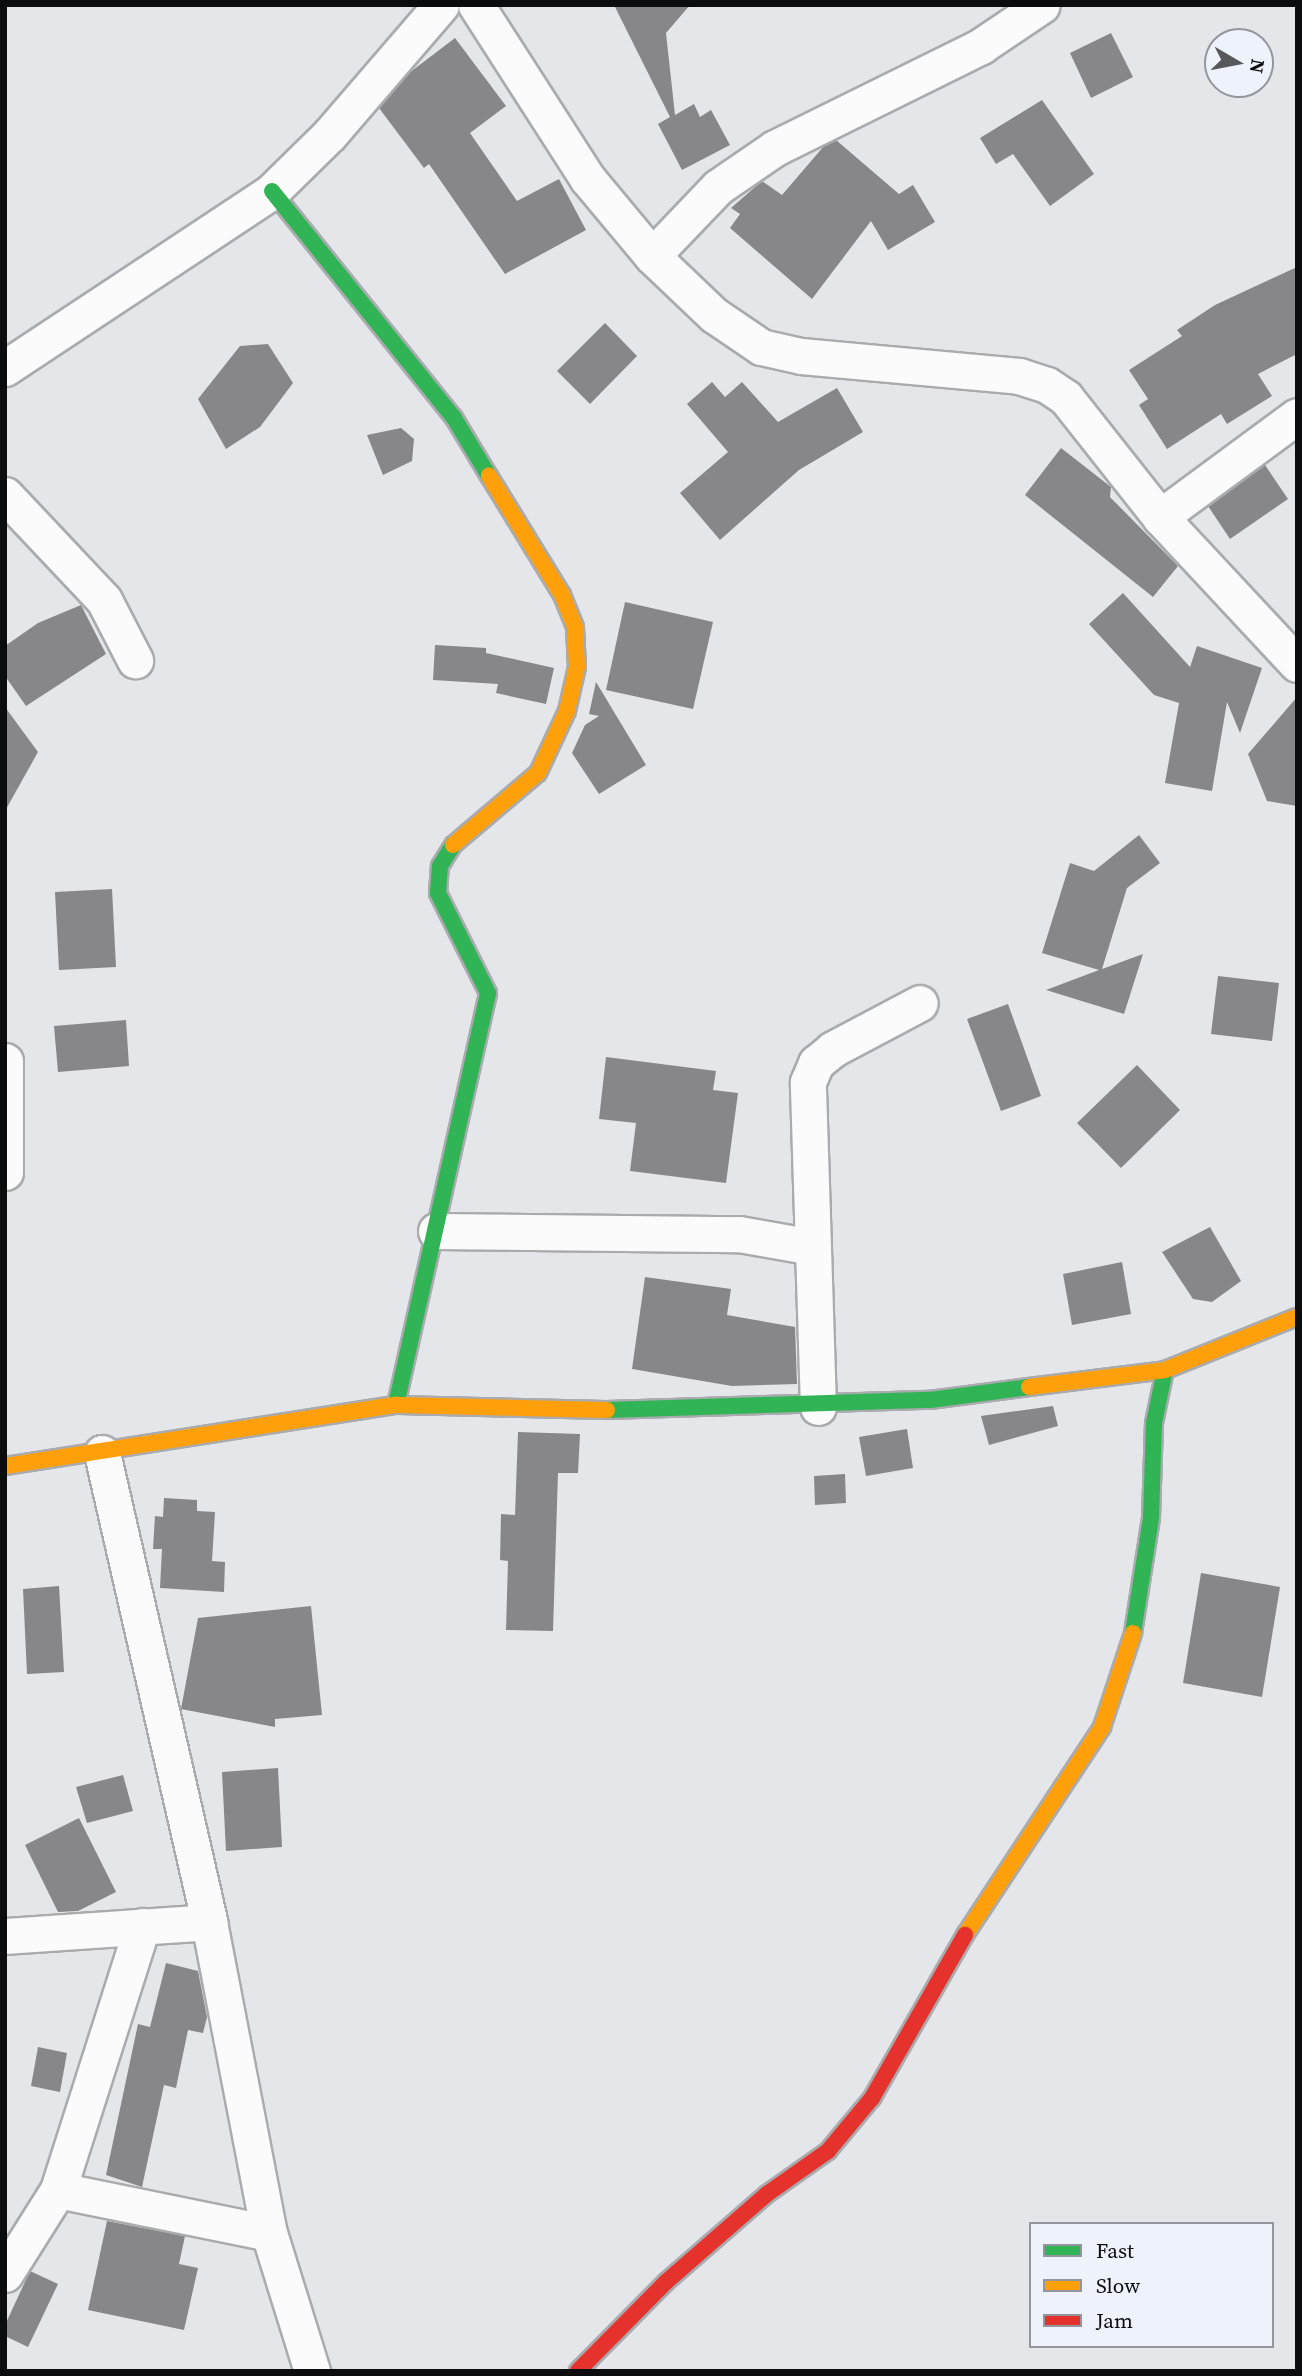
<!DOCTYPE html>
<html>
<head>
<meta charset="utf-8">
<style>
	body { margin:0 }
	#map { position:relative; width:1302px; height:2376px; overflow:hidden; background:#e4e6e9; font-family:"Source Serif 4",serif }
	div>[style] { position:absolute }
	.building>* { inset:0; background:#87878a }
	.roads { filter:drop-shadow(2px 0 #a9abae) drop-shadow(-2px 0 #a9abae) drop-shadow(0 2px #a9abae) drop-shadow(0 -2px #a9abae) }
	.street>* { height:35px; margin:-17.5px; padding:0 17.5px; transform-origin:17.5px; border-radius:17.5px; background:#fbfbfc }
	.fast>* { height:16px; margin:-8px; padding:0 8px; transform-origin:8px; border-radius:8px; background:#30b455 }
	.slow>* { height:16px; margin:-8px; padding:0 8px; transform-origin:8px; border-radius:8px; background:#ff9f0a }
	.jam>* { height:16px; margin:-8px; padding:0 8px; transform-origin:8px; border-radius:8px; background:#e5322d }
	span { translate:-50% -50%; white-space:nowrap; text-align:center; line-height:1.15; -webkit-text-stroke:7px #eef2fa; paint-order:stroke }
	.frame { position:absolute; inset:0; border:7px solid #0b0c0e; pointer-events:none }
	.legend { position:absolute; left:1029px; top:2222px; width:245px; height:126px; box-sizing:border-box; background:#eef2fa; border:2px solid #93969c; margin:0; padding:9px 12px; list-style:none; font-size:21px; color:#0b0c0e }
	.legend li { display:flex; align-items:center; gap:14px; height:35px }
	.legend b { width:35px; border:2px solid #93969c }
	.north { position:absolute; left:1204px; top:28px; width:70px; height:70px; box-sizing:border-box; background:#eef2fa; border:2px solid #93969c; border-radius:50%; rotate:100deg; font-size:19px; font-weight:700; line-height:28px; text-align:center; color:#0b0c0e }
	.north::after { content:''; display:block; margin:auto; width:24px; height:32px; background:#57585b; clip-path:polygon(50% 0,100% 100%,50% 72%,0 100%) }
</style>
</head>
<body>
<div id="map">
	<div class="building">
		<div style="clip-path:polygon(614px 5px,690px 5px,666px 33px,675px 115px,694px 104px,700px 117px,711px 110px,730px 145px,682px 170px,658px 124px,670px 117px)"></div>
		<div style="clip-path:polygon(1111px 33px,1133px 77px,1091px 98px,1070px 53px)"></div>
		<div style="clip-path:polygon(455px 38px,506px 106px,470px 133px,517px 201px,559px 179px,586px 230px,505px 274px,429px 164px,424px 168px,379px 108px,409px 73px)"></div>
		<div style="clip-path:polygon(1042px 100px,1094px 174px,1050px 206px,1013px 154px,996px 164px,980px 138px)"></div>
		<div style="clip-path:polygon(836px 140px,899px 194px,913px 185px,935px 222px,888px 250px,871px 221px,812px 299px,730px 228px,740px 214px,731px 208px,762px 181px,782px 195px,824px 146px)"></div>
		<div style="clip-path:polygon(1297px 267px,1297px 354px,1258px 374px,1272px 396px,1227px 424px,1221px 414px,1167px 449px,1139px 405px,1148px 399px,1129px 370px,1182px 336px,1177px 330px,1215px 305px)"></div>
		<div style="clip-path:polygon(605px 323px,637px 356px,590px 404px,557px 371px)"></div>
		<div style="clip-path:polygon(268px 344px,293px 383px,260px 427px,226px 449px,198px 399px,240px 346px)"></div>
		<div style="clip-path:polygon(712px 382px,725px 397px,742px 382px,778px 422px,837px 388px,863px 432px,799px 470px,720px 540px,680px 493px,728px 452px,687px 404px)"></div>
		<div style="clip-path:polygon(401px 428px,414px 439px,412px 461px,383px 475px,367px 435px)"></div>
		<div style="clip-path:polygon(1061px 448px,1111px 487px,1110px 497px,1178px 566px,1153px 597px,1025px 495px)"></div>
		<div style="clip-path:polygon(1265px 465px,1288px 499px,1230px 539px,1208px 506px)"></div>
		<div style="clip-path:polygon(1123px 593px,1190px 667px,1197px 646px,1262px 668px,1240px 733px,1227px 702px,1212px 791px,1165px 783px,1179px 703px,1154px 695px,1089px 624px)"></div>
		<div style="clip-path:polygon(625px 602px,713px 622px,693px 709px,606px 690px)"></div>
		<div style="clip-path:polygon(81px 605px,106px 654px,26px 706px,5px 676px,5px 646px,38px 623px)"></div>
		<div style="clip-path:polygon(435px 645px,486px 648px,486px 653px,554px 668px,546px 704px,496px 693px,498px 684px,433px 680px)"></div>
		<div style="clip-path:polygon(596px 682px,646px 765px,599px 794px,572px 753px,585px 725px,599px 716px,589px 714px)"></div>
		<div style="clip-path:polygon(1297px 697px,1297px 806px,1267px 801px,1248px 754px)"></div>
		<div style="clip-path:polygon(5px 707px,38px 752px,5px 811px)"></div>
		<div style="clip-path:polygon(1139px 835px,1160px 863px,1127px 888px,1102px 969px,1143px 954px,1124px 1014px,1046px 990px,1099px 970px,1042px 953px,1070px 863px,1094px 871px)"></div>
		<div style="clip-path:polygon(112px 889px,116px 967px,59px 970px,55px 892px)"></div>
		<div style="clip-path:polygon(1218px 976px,1279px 983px,1272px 1041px,1211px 1034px)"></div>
		<div style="clip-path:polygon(1008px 1004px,1041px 1096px,1001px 1111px,967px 1019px)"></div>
		<div style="clip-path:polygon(126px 1020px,129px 1066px,58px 1072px,54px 1026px)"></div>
		<div style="clip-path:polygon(606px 1057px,716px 1071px,713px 1090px,738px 1093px,726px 1183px,630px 1171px,636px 1123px,599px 1119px)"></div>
		<div style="clip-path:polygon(1137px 1065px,1180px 1110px,1121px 1168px,1077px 1123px)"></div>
		<div style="clip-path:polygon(1210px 1227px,1241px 1281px,1212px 1302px,1193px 1299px,1162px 1252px)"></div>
		<div style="clip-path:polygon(1122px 1262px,1131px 1314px,1072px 1325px,1063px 1274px)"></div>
		<div style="clip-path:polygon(645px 1277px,731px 1289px,727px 1315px,795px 1327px,797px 1384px,732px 1386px,632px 1369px)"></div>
		<div style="clip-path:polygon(1053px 1406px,1058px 1426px,989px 1445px,981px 1416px)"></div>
		<div style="clip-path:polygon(907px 1429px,913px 1468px,866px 1476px,859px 1437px)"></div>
		<div style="clip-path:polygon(518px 1432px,580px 1434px,578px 1473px,558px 1473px,553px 1631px,506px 1630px,508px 1561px,500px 1560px,501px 1514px,515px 1515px)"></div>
		<div style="clip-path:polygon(845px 1474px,846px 1503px,815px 1505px,814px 1476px)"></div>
		<div style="clip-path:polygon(164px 1498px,197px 1500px,197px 1511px,215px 1512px,212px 1561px,225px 1562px,224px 1592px,160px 1588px,162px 1549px,153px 1549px,155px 1516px,163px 1517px)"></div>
		<div style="clip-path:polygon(1201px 1573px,1280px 1587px,1262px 1697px,1183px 1683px)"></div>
		<div style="clip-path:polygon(59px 1586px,64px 1672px,27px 1674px,23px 1589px)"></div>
		<div style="clip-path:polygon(311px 1606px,322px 1715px,275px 1719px,275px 1727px,181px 1709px,198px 1618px)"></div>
		<div style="clip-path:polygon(278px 1768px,282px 1847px,226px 1851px,222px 1772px)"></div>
		<div style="clip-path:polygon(123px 1775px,133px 1811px,87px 1823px,76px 1787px)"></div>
		<div style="clip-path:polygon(79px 1818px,116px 1892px,78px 1911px,58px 1912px,25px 1845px)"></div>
		<div style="clip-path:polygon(166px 1963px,198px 1971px,207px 2017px,203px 2033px,188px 2030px,176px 2088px,164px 2085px,142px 2187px,106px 2175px,138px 2024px,150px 2027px)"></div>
		<div style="clip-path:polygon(38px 2047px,67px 2053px,60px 2092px,31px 2086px)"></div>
		<div style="clip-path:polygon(107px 2221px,185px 2236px,179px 2264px,198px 2268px,184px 2330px,88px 2310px)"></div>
		<div style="clip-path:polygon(30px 2271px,58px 2284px,28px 2347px,5px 2336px,5px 2325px)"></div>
	</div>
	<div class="roads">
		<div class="street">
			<div style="left:476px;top:5px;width:206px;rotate:57.3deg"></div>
			<div style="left:587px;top:178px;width:102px;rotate:50.2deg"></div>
			<div style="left:652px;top:256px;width:86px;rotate:43.6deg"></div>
			<div style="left:714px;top:315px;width:57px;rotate:34.2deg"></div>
			<div style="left:761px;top:347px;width:41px;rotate:12.7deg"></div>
			<div style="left:801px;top:356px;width:219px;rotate:5.2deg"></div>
			<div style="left:1019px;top:376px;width:29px;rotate:18deg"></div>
			<div style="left:1047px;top:385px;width:23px;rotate:34deg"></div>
			<div style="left:1066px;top:398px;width:152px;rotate:51.7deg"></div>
			<div style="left:1160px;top:517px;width:201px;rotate:47deg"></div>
			<div style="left:652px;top:256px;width:95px;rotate:-46.3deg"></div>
			<div style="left:718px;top:187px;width:69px;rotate:-34.4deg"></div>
			<div style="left:775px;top:148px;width:230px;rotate:-26.3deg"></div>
			<div style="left:981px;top:46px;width:73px;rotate:-33.9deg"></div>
			<div style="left:5px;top:368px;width:320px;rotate:-33.5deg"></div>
			<div style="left:272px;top:191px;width:81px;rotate:-44.5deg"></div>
			<div style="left:330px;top:134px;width:170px;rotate:-49.3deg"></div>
			<div style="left:5px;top:495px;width:144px;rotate:46.7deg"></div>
			<div style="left:104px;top:600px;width:68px;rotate:62.7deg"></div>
			<div style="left:1160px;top:517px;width:170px;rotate:-36.4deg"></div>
			<div style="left:5px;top:1061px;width:111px;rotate:90deg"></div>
			<div style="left:436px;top:1231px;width:303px;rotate:0.6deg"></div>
			<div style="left:739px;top:1234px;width:75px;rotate:10deg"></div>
			<div style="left:818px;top:1407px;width:325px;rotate:-91.8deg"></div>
			<div style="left:808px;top:1082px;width:21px;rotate:-67deg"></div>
			<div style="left:816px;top:1063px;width:22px;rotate:-39deg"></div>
			<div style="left:833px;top:1049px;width:98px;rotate:-27.9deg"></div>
			<div style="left:102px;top:1453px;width:481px;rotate:77.1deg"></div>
			<div style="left:209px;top:1922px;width:317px;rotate:79.1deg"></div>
			<div style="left:269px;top:2233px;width:145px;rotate:72.7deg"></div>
			<div style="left:5px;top:1936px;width:204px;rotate:-3.9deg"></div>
			<div style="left:58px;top:2190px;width:215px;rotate:11.5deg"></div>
			<div style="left:5px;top:2274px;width:99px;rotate:-57.8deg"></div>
			<div style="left:58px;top:2190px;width:277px;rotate:-72.3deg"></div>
		</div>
		<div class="fast">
			<div style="left:272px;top:191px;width:291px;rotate:51.3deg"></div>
			<div style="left:454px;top:418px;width:68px;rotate:58.9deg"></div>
			<div style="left:396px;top:1405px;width:422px;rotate:-77.4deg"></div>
			<div style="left:488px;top:993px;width:112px;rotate:-116.6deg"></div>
			<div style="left:438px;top:893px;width:27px;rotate:-86deg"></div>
			<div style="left:440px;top:866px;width:25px;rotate:-58deg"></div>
			<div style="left:607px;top:1410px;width:323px;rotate:-1.8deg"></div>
			<div style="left:930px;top:1400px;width:100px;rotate:-7.5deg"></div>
			<div style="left:1133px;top:1633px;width:116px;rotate:-81.1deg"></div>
			<div style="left:1151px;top:1518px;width:95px;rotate:-88.2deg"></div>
			<div style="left:1154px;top:1423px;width:54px;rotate:-78.3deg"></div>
		</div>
		<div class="slow">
			<div style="left:453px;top:845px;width:111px;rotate:-40.3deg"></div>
			<div style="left:538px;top:773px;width:68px;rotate:-64.9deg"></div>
			<div style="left:567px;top:711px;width:45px;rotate:-77.2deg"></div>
			<div style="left:577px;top:667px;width:40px;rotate:-92.9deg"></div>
			<div style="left:575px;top:627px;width:35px;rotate:-112deg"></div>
			<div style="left:562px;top:595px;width:140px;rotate:-121.5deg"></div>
			<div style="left:1029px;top:1387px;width:137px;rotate:-7.1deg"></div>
			<div style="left:1165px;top:1370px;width:142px;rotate:-21.9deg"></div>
			<div style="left:5px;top:1466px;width:396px;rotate:-8.9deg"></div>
			<div style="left:396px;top:1405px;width:211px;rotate:1.4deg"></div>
			<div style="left:965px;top:1935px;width:249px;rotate:-56.6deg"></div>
			<div style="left:1102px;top:1727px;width:99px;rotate:-71.7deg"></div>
		</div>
		<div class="jam">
			<div style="left:578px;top:2371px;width:125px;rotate:-45.3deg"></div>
			<div style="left:666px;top:2282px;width:134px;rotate:-41.1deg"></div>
			<div style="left:767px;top:2194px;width:75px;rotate:-35.2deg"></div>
			<div style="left:828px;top:2151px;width:69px;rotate:-50.3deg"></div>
			<div style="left:872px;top:2098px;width:188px;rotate:-60.3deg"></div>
		</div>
	</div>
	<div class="frame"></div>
	<ul class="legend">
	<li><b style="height:9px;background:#30b455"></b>Fast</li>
	<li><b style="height:9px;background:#ff9f0a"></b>Slow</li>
	<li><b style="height:9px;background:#e5322d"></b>Jam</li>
	</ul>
	<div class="north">N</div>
</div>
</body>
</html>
